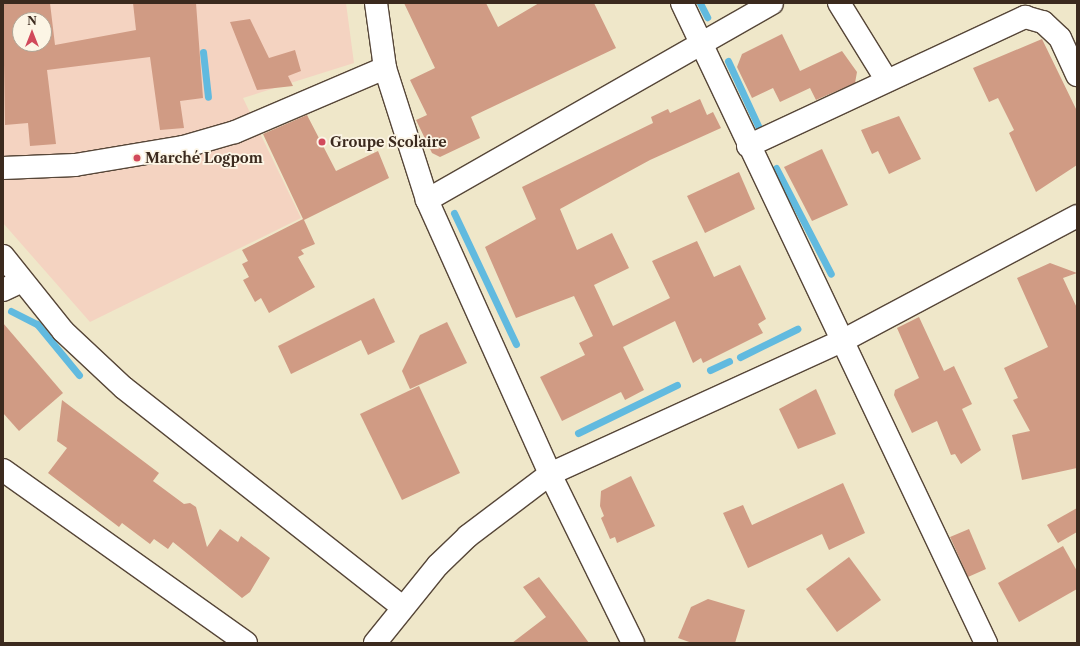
<!DOCTYPE html>
<html>
<head>
<meta charset="utf-8">
<style>
	body { margin:0 }
	#map { position:relative; width:1080px; height:646px; overflow:hidden; background:#efe7c9; font-family:"Libre Caslon Text",serif }
	div>[style] { position:absolute }
	.built>* { inset:0; background:#f4d3c1 }
	.stream>* { height:7px; margin:-3.5px; padding:0 3.5px; transform-origin:3.5px; border-radius:3.5px; background:#61badf }
	.building>* { inset:0; background:#d09b84 }
	.roads { filter:drop-shadow(1px 0 #564638) drop-shadow(-1px 0 #564638) drop-shadow(0 1px #564638) drop-shadow(0 -1px #564638) }
	.minor>* { height:22px; margin:-11px; padding:0 11px; transform-origin:11px; border-radius:11px; background:#fff }
	.tertiary>* { height:22px; margin:-11px; padding:0 11px; transform-origin:11px; border-radius:11px; background:#fff }
	.dots>* { width:11px; height:11px; translate:-50% -50%; box-sizing:border-box; border:2px solid #fcf5e5; border-radius:50% }
	span { translate:-50% -50%; white-space:nowrap; text-align:center; line-height:1.15; -webkit-text-stroke:3.5px #fcf5e5; paint-order:stroke }
	.poi-label { font-size:14px; color:#3b2a1e; font-weight:700 }
	.left { translate:0 -50%; text-align:left }
	.frame { position:absolute; inset:0; border:4px solid #3b2a1e; pointer-events:none }
	.north { position:absolute; left:12px; top:12px; width:40px; height:40px; box-sizing:border-box; background:#fcf5e5; border:1px solid #afa495; border-radius:50%; rotate:0deg; font-size:11px; font-weight:700; line-height:16px; text-align:center; color:#3b2a1e }
	.north::after { content:''; display:block; margin:auto; width:14px; height:18px; background:#d1495b; clip-path:polygon(50% 0,100% 100%,50% 72%,0 100%) }
</style>
</head>
<body>
<div id="map">
	<div class="built">
		<div style="clip-path:polygon(evenodd,3px 3px,346px 3px,354px 63px,243px 98px,301px 218px,90px 322px,3px 223px,3px 3px,20px 20px,44px 20px,44px 44px,20px 44px,20px 20px)"></div>
	</div>
	<div class="stream">
		<div style="left:700px;top:3px;width:16px;rotate:63deg"></div>
		<div style="left:203px;top:52px;width:45px;rotate:83.7deg"></div>
		<div style="left:728px;top:61px;width:78px;rotate:65.1deg"></div>
		<div style="left:776px;top:168px;width:119px;rotate:62.6deg"></div>
		<div style="left:454px;top:213px;width:145px;rotate:64.7deg"></div>
		<div style="left:11px;top:311px;width:29px;rotate:27deg"></div>
		<div style="left:37px;top:324px;width:66px;rotate:50.5deg"></div>
		<div style="left:740px;top:357px;width:64px;rotate:-26.2deg"></div>
		<div style="left:710px;top:370px;width:21px;rotate:-25deg"></div>
		<div style="left:578px;top:433px;width:110px;rotate:-25.9deg"></div>
	</div>
	<div class="building">
		<div style="clip-path:polygon(evenodd,3px 3px,50px 3px,55px 45px,136px 30px,133px 3px,196px 3px,203px 98px,180px 101px,184px 128px,160px 130px,150px 57px,47px 70px,56px 144px,30px 146px,28px 123px,5px 125px,3px 3px,20px 20px,44px 20px,44px 44px,20px 44px,20px 20px)"></div>
		<div style="clip-path:polygon(404px 3px,486px 3px,498px 27px,539px 3px,594px 3px,616px 48px,471px 117px,480px 138px,440px 157px,432px 153px,416px 120px,427px 115px,410px 80px,435px 68px)"></div>
		<div style="clip-path:polygon(250px 19px,269px 58px,295px 50px,301px 71px,288px 76px,293px 86px,257px 90px,230px 22px)"></div>
		<div style="clip-path:polygon(782px 34px,800px 71px,842px 51px,857px 72px,855px 83px,816px 100px,810px 88px,780px 102px,773px 88px,752px 98px,737px 67px,742px 54px)"></div>
		<div style="clip-path:polygon(1042px 39px,1077px 111px,1077px 165px,1036px 192px,1009px 133px,1014px 130px,998px 98px,989px 102px,973px 68px)"></div>
		<div style="clip-path:polygon(700px 99px,707px 115px,713px 112px,721px 128px,650px 160px,560px 209px,577px 250px,612px 233px,629px 268px,594px 285px,613px 326px,670px 298px,652px 261px,697px 241px,714px 277px,740px 265px,766px 319px,758px 324px,763px 333px,703px 363px,701px 358px,693px 363px,675px 321px,623px 347px,644px 390px,625px 400px,621px 392px,562px 421px,540px 377px,585px 355px,579px 343px,593px 336px,574px 296px,516px 318px,485px 247px,536px 219px,522px 187px,653px 123px,651px 117px,668px 109px,670px 113px)"></div>
		<div style="clip-path:polygon(307px 115px,336px 171px,378px 151px,389px 178px,304px 220px,315px 244px,301px 250px,304px 254px,298px 257px,315px 287px,269px 313px,261px 298px,255px 302px,243px 280px,249px 277px,242px 264px,248px 261px,242px 250px,303px 219px,263px 134px)"></div>
		<div style="clip-path:polygon(899px 116px,921px 159px,889px 174px,878px 151px,872px 154px,861px 130px)"></div>
		<div style="clip-path:polygon(822px 149px,848px 205px,812px 221px,784px 167px)"></div>
		<div style="clip-path:polygon(739px 172px,755px 209px,705px 233px,687px 196px)"></div>
		<div style="clip-path:polygon(1050px 263px,1077px 273px,1063px 278px,1077px 308px,1077px 468px,1022px 480px,1012px 435px,1030px 431px,1013px 400px,1018px 398px,1004px 368px,1048px 347px,1017px 278px)"></div>
		<div style="clip-path:polygon(374px 298px,395px 342px,368px 355px,361px 340px,291px 374px,278px 346px)"></div>
		<div style="clip-path:polygon(919px 317px,944px 371px,954px 366px,972px 404px,962px 409px,981px 450px,961px 464px,955px 454px,951px 455px,937px 421px,912px 433px,894px 395px,895px 390px,919px 378px,897px 328px)"></div>
		<div style="clip-path:polygon(447px 322px,467px 363px,410px 389px,402px 371px,420px 335px)"></div>
		<div style="clip-path:polygon(3px 323px,63px 393px,19px 431px,3px 413px)"></div>
		<div style="clip-path:polygon(419px 386px,460px 473px,402px 500px,360px 414px)"></div>
		<div style="clip-path:polygon(816px 389px,836px 434px,798px 449px,779px 409px)"></div>
		<div style="clip-path:polygon(62px 400px,159px 473px,153px 481px,184px 504px,190px 503px,196px 507px,207px 547px,220px 529px,238px 542px,241px 536px,270px 558px,250px 592px,242px 598px,173px 542px,168px 549px,154px 539px,150px 544px,122px 523px,119px 527px,48px 473px,67px 448px,57px 441px)"></div>
		<div style="clip-path:polygon(631px 476px,655px 526px,617px 543px,615px 537px,610px 539px,601px 518px,604px 516px,600px 506px,601px 491px)"></div>
		<div style="clip-path:polygon(843px 483px,865px 533px,829px 550px,822px 534px,748px 568px,723px 513px,743px 505px,752px 525px)"></div>
		<div style="clip-path:polygon(1077px 508px,1077px 532px,1058px 543px,1047px 525px)"></div>
		<div style="clip-path:polygon(969px 529px,986px 569px,968px 577px,950px 537px)"></div>
		<div style="clip-path:polygon(1063px 546px,1077px 571px,1077px 589px,1019px 622px,998px 583px)"></div>
		<div style="clip-path:polygon(849px 557px,881px 600px,837px 632px,806px 589px)"></div>
		<div style="clip-path:polygon(539px 577px,573px 621px,589px 643px,512px 643px,546px 617px,523px 587px)"></div>
		<div style="clip-path:polygon(708px 599px,745px 610px,735px 643px,692px 643px,678px 638px,691px 607px)"></div>
	</div>
	<div class="roads">
		<div class="minor">
			<div style="left:376px;top:3px;width:66px;rotate:82.1deg"></div>
			<div style="left:385px;top:68px;width:139px;rotate:72.3deg"></div>
			<div style="left:427px;top:200px;width:300px;rotate:65.8deg"></div>
			<div style="left:550px;top:474px;width:188px;rotate:63.8deg"></div>
			<div style="left:682px;top:3px;width:709px;rotate:64.59deg"></div>
			<div style="left:839px;top:3px;width:89px;rotate:58.3deg"></div>
			<div style="left:748px;top:146px;width:306px;rotate:-25deg"></div>
			<div style="left:1025px;top:17px;width:19px;rotate:16deg"></div>
			<div style="left:1043px;top:22px;width:23px;rotate:43deg"></div>
			<div style="left:1060px;top:38px;width:41px;rotate:65.3deg"></div>
			<div style="left:3px;top:168px;width:72px;rotate:-2.4deg"></div>
			<div style="left:75px;top:165px;width:109px;rotate:-9.5deg"></div>
			<div style="left:183px;top:147px;width:54px;rotate:-16.1deg"></div>
			<div style="left:235px;top:132px;width:163px;rotate:-23.1deg"></div>
			<div style="left:427px;top:200px;width:397px;rotate:-29.7deg"></div>
			<div style="left:3px;top:256px;width:96px;rotate:51.3deg"></div>
			<div style="left:63px;top:331px;width:83px;rotate:43.1deg"></div>
			<div style="left:124px;top:388px;width:354px;rotate:38.2deg"></div>
			<div style="left:3px;top:290px;width:21px;rotate:-25deg"></div>
			<div style="left:3px;top:470px;width:298px;rotate:35.4deg"></div>
		</div>
		<div class="tertiary">
			<div style="left:375px;top:643px;width:100px;rotate:-51.1deg"></div>
			<div style="left:438px;top:565px;width:42px;rotate:-44deg"></div>
			<div style="left:468px;top:536px;width:103px;rotate:-37.1deg"></div>
			<div style="left:550px;top:474px;width:321px;rotate:-24.5deg"></div>
			<div style="left:842px;top:341px;width:266px;rotate:-28deg"></div>
		</div>
	</div>
	<div class="dots">
		<div style="left:322px;top:142px;background:#d1495b"></div>
		<div style="left:137px;top:158px;background:#d1495b"></div>
	</div>
	<div class="poi-label">
		<span class="left" style="left:330px;top:142px">Groupe Scolaire</span>
		<span class="left" style="left:145px;top:158px">Marché Logpom</span>
	</div>
	<div class="frame"></div>
	<div class="north">N</div>
</div>
</body>
</html>
